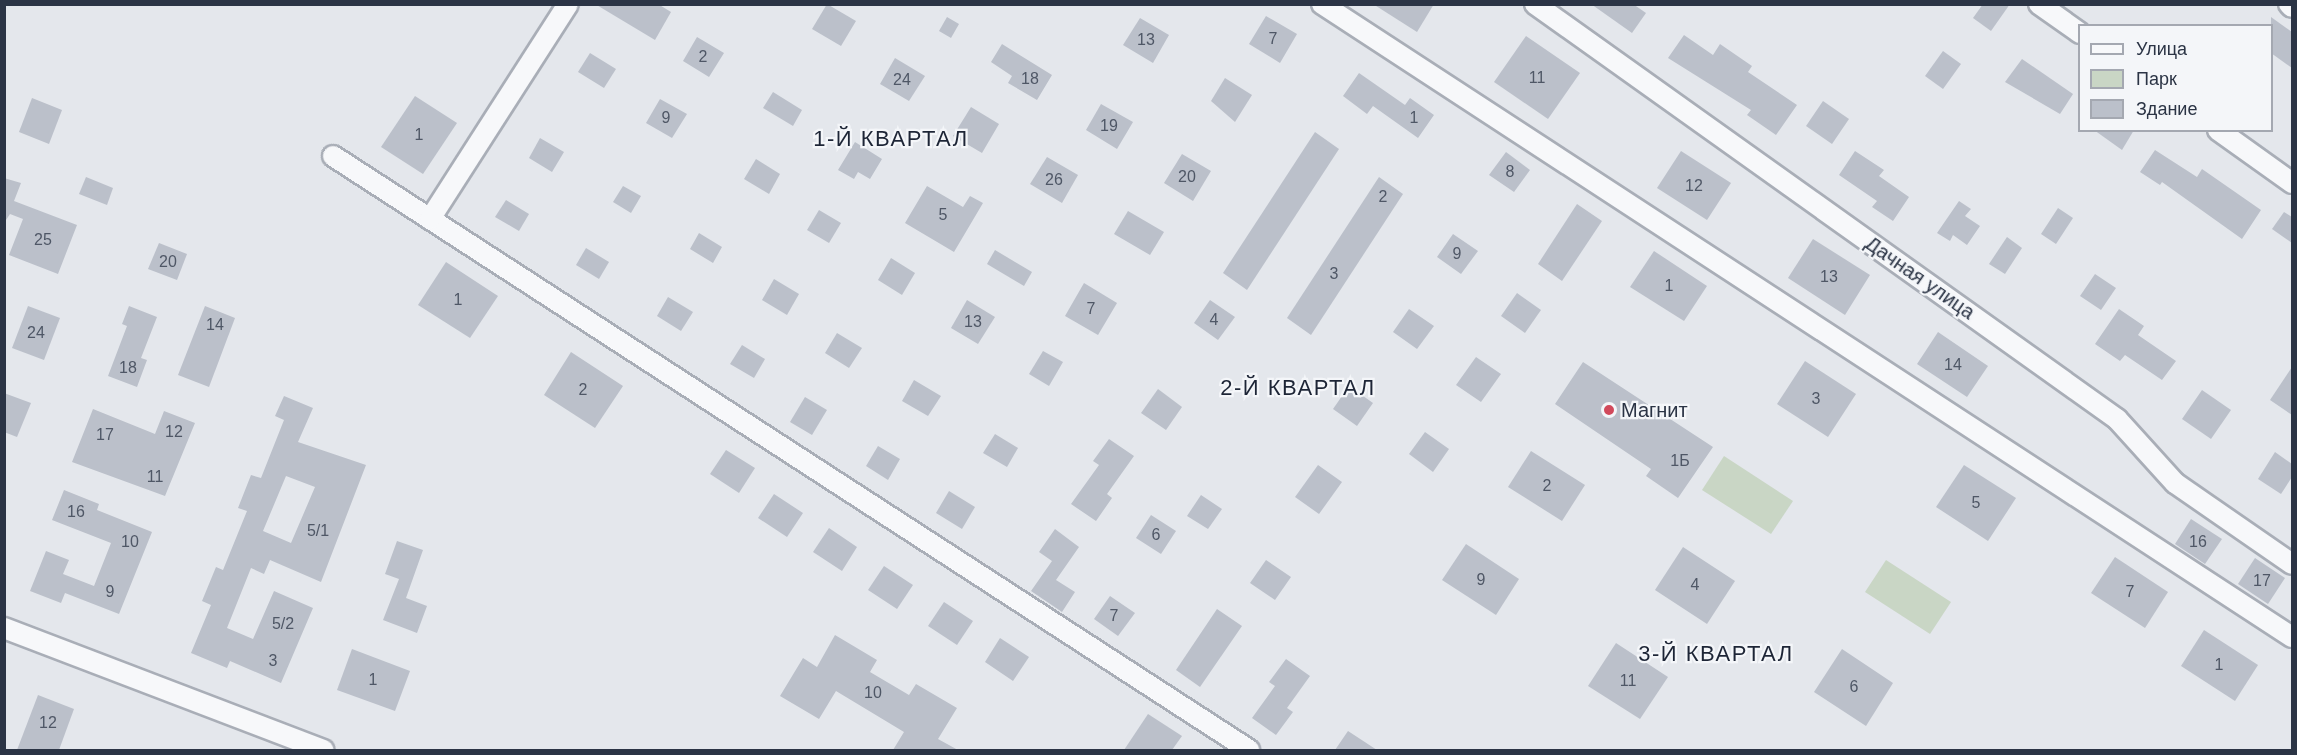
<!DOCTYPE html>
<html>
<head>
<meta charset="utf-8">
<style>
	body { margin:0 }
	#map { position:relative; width:2297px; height:755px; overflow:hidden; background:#e4e7ec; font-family:Arial,sans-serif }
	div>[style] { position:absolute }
	.green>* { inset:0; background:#c9d6c5 }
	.building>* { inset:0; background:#bbc0ca }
	.roads { filter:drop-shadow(2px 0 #a9aeb7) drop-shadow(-2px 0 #a9aeb7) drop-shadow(0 2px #a9aeb7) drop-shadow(0 -2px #a9aeb7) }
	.street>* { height:20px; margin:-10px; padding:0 10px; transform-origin:10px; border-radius:10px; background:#f7f8fa }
	.dots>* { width:16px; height:16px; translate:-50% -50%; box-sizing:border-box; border:3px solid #f4f6f9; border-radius:50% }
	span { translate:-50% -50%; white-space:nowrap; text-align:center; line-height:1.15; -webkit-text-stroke:4.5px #f4f6f9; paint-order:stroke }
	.number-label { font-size:16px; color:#4f5766 }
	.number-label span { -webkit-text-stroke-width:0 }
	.street-label { font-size:20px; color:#2b3445 }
	.poi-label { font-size:20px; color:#2b3445 }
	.left { translate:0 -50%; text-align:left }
	.quarter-label { font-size:22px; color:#1d2536; letter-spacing:1.5px }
	.frame { position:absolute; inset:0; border:6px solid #2b3445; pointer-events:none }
	.legend { position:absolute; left:2078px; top:24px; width:195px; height:108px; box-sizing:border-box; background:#f4f6f9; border:2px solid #a4a8b1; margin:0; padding:8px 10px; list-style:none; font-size:18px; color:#2b3445 }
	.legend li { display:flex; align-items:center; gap:12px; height:30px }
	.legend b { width:30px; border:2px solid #a4a8b1 }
</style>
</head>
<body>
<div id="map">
	<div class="green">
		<div style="clip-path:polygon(1724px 456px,1793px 501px,1771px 534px,1702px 490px)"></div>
		<div style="clip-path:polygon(1886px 560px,1951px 602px,1930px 634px,1865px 592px)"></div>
	</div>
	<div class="building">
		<div style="clip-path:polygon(595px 4px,658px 4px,671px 12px,655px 40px)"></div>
		<div style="clip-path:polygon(827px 4px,856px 21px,841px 46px,812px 29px)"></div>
		<div style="clip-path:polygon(1373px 4px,1434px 4px,1417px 32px)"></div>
		<div style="clip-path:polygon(1591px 4px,1633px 4px,1646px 13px,1632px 33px)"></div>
		<div style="clip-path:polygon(1983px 4px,2010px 4px,1991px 31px,1973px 18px)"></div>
		<div style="clip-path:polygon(1266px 16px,1297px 34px,1280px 63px,1249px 44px)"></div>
		<div style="clip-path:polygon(947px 17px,959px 24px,951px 38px,939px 31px)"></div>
		<div style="clip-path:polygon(2271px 17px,2292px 32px,2292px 68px,2271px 53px)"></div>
		<div style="clip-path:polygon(1140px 18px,1169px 35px,1153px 63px,1123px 45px)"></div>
		<div style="clip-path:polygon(1684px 35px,1713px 55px,1720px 44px,1752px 66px,1748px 72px,1797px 105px,1776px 135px,1747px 115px,1751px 110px,1668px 58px)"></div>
		<div style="clip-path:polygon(1526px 36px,1580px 73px,1548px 119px,1494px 82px)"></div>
		<div style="clip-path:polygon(697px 37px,724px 53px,709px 77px,683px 61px)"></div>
		<div style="clip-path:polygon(1002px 44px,1052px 75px,1037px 100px,1008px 83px,1012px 76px,991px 62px)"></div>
		<div style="clip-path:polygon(1943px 51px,1961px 64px,1943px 89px,1925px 76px)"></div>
		<div style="clip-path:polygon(590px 53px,616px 69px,604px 88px,578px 72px)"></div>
		<div style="clip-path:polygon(895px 58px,925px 76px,909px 101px,880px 84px)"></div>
		<div style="clip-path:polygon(2022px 59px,2073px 94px,2060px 114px,2005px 82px)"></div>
		<div style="clip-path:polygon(1359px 73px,1405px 105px,1410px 98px,1434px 115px,1418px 138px,1373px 106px,1367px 114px,1343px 96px)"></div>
		<div style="clip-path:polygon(1225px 78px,1252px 95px,1235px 122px,1211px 101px)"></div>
		<div style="clip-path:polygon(773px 92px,802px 110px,793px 126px,763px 108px)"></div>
		<div style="clip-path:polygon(415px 96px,457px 123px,423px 174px,381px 147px)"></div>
		<div style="clip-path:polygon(32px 98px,62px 110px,49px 144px,19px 132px)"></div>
		<div style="clip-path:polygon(660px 99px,687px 114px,672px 138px,646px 123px)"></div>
		<div style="clip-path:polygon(1823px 101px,1849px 119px,1832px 144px,1806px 126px)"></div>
		<div style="clip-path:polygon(1101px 104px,1133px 122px,1117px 149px,1086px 130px)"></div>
		<div style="clip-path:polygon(971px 107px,999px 124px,982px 153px,953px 136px)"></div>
		<div style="clip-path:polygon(2094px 130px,2134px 130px,2122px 150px)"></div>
		<div style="clip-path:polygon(1315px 132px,1339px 149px,1247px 290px,1223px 273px)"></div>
		<div style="clip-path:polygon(540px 138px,564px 152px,552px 172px,529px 158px)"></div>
		<div style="clip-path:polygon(855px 142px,882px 159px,870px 179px,858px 172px,854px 179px,838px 170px)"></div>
		<div style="clip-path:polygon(2155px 150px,2197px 177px,2202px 169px,2261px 210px,2242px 239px,2162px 182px,2160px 185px,2140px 172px)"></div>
		<div style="clip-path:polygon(1681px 151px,1731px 183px,1707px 220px,1657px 188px)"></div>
		<div style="clip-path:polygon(1855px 151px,1884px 170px,1879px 176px,1909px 197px,1893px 221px,1872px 207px,1877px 201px,1839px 175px)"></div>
		<div style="clip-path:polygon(1506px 152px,1530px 170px,1514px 192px,1489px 175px)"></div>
		<div style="clip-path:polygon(1182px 154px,1211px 171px,1193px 201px,1164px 183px)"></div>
		<div style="clip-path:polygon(1047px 157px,1078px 175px,1062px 203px,1030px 184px)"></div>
		<div style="clip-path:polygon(756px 159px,780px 174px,769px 194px,744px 179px)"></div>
		<div style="clip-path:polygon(86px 177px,113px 188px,107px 205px,79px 194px)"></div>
		<div style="clip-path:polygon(1379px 177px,1403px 194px,1311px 335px,1287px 318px)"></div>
		<div style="clip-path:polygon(4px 178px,21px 183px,14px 201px,77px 225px,58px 274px,9px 255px,23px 219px,10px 214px,4px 223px)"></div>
		<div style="clip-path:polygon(623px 186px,641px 196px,631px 213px,613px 202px)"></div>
		<div style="clip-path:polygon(927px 186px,963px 207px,970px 196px,983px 203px,954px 252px,905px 223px)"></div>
		<div style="clip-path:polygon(506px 200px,529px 214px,519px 231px,495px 217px)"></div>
		<div style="clip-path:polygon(1959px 201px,1971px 209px,1965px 216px,1980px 226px,1967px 245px,1953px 235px,1950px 241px,1937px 233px)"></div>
		<div style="clip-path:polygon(1577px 204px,1602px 221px,1562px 281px,1538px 264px)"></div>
		<div style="clip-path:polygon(2058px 208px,2073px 218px,2056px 244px,2041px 234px)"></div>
		<div style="clip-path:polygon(819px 210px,841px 223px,829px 243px,807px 230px)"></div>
		<div style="clip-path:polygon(1128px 211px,1164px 232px,1150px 255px,1114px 234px)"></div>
		<div style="clip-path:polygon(2284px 212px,2292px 217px,2292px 243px,2272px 229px)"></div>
		<div style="clip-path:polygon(699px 233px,722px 247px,713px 263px,690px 249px)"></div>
		<div style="clip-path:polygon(1453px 234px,1478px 251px,1461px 274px,1437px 257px)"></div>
		<div style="clip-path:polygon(2007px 237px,2022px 248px,2005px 274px,1989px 264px)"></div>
		<div style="clip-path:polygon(1813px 239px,1870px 275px,1845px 315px,1788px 278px)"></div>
		<div style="clip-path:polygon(159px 243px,187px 254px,177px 280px,148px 269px)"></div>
		<div style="clip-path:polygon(586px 248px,609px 262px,599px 279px,576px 265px)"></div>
		<div style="clip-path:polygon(995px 250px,1032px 272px,1024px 286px,987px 264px)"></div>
		<div style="clip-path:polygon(1654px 251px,1707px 286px,1684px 321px,1630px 287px)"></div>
		<div style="clip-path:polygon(891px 258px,915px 273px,902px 295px,878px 280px)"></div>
		<div style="clip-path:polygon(446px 262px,498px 296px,470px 338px,418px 305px)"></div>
		<div style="clip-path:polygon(2095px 274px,2116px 288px,2101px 310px,2080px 296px)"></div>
		<div style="clip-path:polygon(774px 279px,799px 294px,787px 315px,762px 300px)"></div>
		<div style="clip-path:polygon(1084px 283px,1117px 303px,1098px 335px,1065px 316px)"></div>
		<div style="clip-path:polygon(1517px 293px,1541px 310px,1525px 333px,1501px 316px)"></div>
		<div style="clip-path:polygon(668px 297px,693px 312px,681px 331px,657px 316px)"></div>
		<div style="clip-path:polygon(967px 300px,995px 317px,978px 344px,951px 328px)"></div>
		<div style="clip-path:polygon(1210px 300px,1235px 317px,1218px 340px,1194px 323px)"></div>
		<div style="clip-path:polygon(28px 306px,60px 318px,44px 360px,12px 348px)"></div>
		<div style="clip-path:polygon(129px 306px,157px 317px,141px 358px,147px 360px,137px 387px,108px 376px,127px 326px,122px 324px)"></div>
		<div style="clip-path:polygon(205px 306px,235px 318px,209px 387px,178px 375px)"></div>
		<div style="clip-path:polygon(1409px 309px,1434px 326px,1417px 349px,1393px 332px)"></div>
		<div style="clip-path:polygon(2119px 309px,2144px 326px,2138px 335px,2176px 361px,2162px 380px,2125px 355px,2120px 361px,2095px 344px)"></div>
		<div style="clip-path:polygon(1938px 332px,1988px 366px,1967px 397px,1917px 364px)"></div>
		<div style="clip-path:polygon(837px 333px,862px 348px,849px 368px,825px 353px)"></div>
		<div style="clip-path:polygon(742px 345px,765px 359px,754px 378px,730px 364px)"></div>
		<div style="clip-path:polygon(1043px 351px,1063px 362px,1049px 386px,1029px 374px)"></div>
		<div style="clip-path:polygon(571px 352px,623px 386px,595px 428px,544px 395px)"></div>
		<div style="clip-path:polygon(1476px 357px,1501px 374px,1481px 402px,1456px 385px)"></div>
		<div style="clip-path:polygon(1805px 361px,1856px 394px,1828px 437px,1777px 404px)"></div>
		<div style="clip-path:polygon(1583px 362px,1713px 447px,1678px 498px,1646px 476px,1651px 469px,1555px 404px)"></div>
		<div style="clip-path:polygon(2292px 367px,2292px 415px,2270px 400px)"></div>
		<div style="clip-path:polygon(914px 380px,941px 396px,928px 416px,902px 401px)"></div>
		<div style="clip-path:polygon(1349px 386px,1373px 403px,1357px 426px,1333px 409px)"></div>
		<div style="clip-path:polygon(1158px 389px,1182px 407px,1166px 430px,1141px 413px)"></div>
		<div style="clip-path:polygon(2202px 390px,2231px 410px,2211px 439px,2182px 419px)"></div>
		<div style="clip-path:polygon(4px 393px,31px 403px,17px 437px,4px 432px)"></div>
		<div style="clip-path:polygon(evenodd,284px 396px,313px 408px,298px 442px,366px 465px,321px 582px,270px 560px,264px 574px,251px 568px,227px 628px,253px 639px,274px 591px,313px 608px,281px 683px,230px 661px,227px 668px,191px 653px,211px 605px,202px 601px,216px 567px,223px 570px,247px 511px,238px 508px,251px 475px,261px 478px,284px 420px,275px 416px,284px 396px,286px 476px,315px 487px,291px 543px,263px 531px,286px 476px)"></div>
		<div style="clip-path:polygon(805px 397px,827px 410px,812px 435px,790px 422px)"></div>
		<div style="clip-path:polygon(93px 409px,155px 434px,164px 411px,195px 423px,165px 496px,72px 462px)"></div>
		<div style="clip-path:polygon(1425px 432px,1449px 449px,1433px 472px,1409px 454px)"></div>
		<div style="clip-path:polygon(995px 434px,1018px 448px,1007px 467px,983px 453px)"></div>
		<div style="clip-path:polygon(1109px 439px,1134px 456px,1107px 494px,1112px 498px,1096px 521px,1071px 504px,1099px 465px,1093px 461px)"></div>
		<div style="clip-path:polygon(878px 446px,900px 459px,888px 480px,866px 466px)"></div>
		<div style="clip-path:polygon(726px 450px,755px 468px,739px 493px,710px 474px)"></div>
		<div style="clip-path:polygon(1531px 451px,1585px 485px,1562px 521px,1508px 487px)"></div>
		<div style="clip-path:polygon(2275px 452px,2292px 464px,2292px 477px,2281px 494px,2258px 479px)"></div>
		<div style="clip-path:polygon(1318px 465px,1342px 482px,1319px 514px,1295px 497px)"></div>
		<div style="clip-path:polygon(1964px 465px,2016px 498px,1988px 541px,1936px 507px)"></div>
		<div style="clip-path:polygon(64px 490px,99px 504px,97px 510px,152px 532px,119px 614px,65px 593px,61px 603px,30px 591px,46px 551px,69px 560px,63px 574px,94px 586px,111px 543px,52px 520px)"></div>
		<div style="clip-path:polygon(949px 491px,975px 507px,962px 529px,936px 513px)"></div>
		<div style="clip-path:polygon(774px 494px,803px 513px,787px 537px,758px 518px)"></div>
		<div style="clip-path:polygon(1201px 495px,1222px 509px,1208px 529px,1187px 516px)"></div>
		<div style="clip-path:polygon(1151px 515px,1176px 531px,1161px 554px,1136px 538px)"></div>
		<div style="clip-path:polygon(2191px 519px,2222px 539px,2205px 564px,2175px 544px)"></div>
		<div style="clip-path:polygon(829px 528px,857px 547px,842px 571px,813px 552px)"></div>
		<div style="clip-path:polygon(1055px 529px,1079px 547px,1056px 580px,1075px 592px,1062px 612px,1031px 591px,1052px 561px,1039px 552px)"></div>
		<div style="clip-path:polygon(397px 541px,423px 550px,406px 598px,427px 606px,417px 633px,383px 620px,399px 579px,385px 574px)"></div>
		<div style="clip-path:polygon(1466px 544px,1519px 579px,1496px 615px,1442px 580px)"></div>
		<div style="clip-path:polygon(1683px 547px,1735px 581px,1707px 624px,1655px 590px)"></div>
		<div style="clip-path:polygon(2115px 557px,2168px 592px,2145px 628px,2091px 593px)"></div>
		<div style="clip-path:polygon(2255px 558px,2285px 578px,2268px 604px,2238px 584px)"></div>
		<div style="clip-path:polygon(1266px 560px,1291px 577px,1275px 600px,1250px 583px)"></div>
		<div style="clip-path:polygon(884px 566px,913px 585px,897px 609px,868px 590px)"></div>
		<div style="clip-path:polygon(1110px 596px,1135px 613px,1118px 636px,1094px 619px)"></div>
		<div style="clip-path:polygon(944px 602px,973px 621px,957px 645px,928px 626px)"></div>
		<div style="clip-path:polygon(1217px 609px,1242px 626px,1200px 687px,1176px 670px)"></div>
		<div style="clip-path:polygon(2204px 630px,2258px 665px,2235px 701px,2181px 666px)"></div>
		<div style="clip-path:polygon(835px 635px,877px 660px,870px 672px,909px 695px,916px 684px,957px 708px,938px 739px,958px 750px,893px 750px,904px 732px,836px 691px,819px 719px,780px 696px,803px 658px,817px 667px)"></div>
		<div style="clip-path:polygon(1000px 638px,1029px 657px,1013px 681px,985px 662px)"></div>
		<div style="clip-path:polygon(1616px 643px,1668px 677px,1640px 719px,1588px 686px)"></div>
		<div style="clip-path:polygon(352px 649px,410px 671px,395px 711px,337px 690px)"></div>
		<div style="clip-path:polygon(1842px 649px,1893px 683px,1866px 726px,1814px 692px)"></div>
		<div style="clip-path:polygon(1286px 659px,1310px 676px,1287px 708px,1293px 712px,1276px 735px,1252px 718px,1275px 686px,1269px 682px)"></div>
		<div style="clip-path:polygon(38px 695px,74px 709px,59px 750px,17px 750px)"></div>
		<div style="clip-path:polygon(1148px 714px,1182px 736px,1172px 750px,1124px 750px)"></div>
		<div style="clip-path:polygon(1348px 731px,1377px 750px,1335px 750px)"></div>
	</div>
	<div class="roads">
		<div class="street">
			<div style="left:1322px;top:4px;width:1158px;rotate:33.13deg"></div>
			<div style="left:1535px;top:4px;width:715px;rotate:35.49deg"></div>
			<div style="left:2117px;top:419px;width:86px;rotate:47.8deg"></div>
			<div style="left:2175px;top:483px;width:142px;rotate:34.7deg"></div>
			<div style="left:2039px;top:4px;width:50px;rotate:35.3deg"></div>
			<div style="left:2289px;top:4px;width:4px;rotate:45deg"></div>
			<div style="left:2218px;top:130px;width:91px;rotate:35.6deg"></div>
			<div style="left:333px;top:156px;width:1092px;rotate:32.96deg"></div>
			<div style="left:430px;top:219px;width:255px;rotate:-57.3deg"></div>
			<div style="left:4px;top:628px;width:342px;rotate:20.9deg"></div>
		</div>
	</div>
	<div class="dots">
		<div style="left:1609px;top:410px;background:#d1495b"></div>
	</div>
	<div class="number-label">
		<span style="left:1273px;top:39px">7</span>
		<span style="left:1146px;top:40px">13</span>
		<span style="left:703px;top:57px">2</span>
		<span style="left:1537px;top:78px">11</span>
		<span style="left:1030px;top:79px">18</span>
		<span style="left:902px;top:80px">24</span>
		<span style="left:666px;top:118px">9</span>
		<span style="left:1414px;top:118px">1</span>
		<span style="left:1109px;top:126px">19</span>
		<span style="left:419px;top:135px">1</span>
		<span style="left:1510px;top:172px">8</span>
		<span style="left:1187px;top:177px">20</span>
		<span style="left:1054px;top:180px">26</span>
		<span style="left:1694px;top:186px">12</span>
		<span style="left:1383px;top:197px">2</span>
		<span style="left:943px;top:215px">5</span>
		<span style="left:43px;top:240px">25</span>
		<span style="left:1457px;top:254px">9</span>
		<span style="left:168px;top:262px">20</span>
		<span style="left:1334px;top:274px">3</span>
		<span style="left:1829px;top:277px">13</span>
		<span style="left:1669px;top:286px">1</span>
		<span style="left:458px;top:300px">1</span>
		<span style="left:1091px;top:309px">7</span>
		<span style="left:1214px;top:320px">4</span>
		<span style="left:973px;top:322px">13</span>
		<span style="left:215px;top:325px">14</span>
		<span style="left:36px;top:333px">24</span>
		<span style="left:1953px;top:365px">14</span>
		<span style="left:128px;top:368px">18</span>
		<span style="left:583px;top:390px">2</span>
		<span style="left:1816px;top:399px">3</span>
		<span style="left:174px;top:432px">12</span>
		<span style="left:105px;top:435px">17</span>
		<span style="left:1680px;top:461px">1Б</span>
		<span style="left:155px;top:477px">11</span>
		<span style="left:1547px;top:486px">2</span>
		<span style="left:1976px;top:503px">5</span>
		<span style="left:76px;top:512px">16</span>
		<span style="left:318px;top:531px">5/1</span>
		<span style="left:1156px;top:535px">6</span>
		<span style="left:130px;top:542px">10</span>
		<span style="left:2198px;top:542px">16</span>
		<span style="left:1481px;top:580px">9</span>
		<span style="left:2262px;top:581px">17</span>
		<span style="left:1695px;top:585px">4</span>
		<span style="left:110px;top:592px">9</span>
		<span style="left:2130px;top:592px">7</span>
		<span style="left:1114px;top:616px">7</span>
		<span style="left:283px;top:624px">5/2</span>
		<span style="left:273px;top:661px">3</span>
		<span style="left:2219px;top:665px">1</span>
		<span style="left:373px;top:680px">1</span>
		<span style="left:1628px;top:681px">11</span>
		<span style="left:1854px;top:687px">6</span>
		<span style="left:873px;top:693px">10</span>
		<span style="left:48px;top:723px">12</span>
	</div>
	<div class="street-label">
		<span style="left:1920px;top:278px;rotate:35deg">Дачная улица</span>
	</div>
	<div class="poi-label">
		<span class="left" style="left:1621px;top:410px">Магнит</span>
	</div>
	<div class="quarter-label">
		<span style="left:891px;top:139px">1-Й КВАРТАЛ</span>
		<span style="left:1298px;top:388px">2-Й КВАРТАЛ</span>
		<span style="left:1716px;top:654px">3-Й КВАРТАЛ</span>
	</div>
	<div class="frame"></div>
	<ul class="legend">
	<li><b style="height:8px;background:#f7f8fa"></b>Улица</li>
	<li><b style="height:16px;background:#c9d6c5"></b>Парк</li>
	<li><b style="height:16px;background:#bbc0ca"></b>Здание</li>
	</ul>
</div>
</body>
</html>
